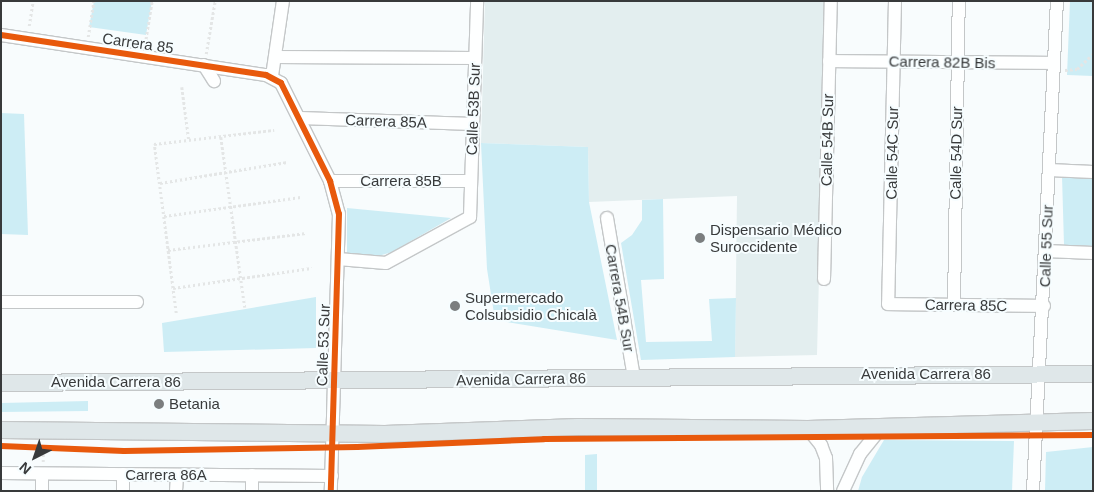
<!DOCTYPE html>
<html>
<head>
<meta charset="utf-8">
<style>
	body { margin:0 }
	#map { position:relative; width:1094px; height:492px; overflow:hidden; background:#f8fcfd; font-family:Helvetica,sans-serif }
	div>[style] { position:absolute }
	.built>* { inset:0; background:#e3eeef }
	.green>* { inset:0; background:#cdedf5 }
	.path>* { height:2.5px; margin-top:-1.25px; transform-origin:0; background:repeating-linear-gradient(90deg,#e4e6e6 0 2.5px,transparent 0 5px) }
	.roads { filter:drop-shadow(1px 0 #c4c7c8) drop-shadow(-1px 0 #c4c7c8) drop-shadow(0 1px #c4c7c8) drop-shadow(0 -1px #c4c7c8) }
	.minor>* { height:12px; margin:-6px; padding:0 6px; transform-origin:6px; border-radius:6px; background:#feffff }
	.major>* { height:16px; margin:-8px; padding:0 8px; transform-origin:8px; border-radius:8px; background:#dfe7e9 }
	.cycleway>* { height:6px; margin:-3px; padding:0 3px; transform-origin:3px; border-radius:3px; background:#e8590c }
	.dots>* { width:14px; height:14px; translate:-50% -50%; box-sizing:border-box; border:2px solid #f6fdff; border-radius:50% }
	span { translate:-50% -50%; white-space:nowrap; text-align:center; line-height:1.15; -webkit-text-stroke:4px #f6fdff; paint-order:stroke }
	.street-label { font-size:15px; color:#383a3b }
	.poi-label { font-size:15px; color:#383a3b }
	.left { translate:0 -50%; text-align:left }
	.frame { position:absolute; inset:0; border:2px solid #383a3b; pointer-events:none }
	.north { position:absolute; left:10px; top:432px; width:50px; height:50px; -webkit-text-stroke:4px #f6fdff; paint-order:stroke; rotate:221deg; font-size:14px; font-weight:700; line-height:20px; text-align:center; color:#383a3b }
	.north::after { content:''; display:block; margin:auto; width:18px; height:22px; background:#383a3b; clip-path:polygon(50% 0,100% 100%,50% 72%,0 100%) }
</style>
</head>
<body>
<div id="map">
	<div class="built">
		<div style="clip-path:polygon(485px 1px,826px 1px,817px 355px,735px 357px,737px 196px,589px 202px,588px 147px,481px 143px)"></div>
	</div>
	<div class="green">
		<div style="clip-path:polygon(94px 1px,152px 1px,146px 35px,89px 27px)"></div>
		<div style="clip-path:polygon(1070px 1px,1093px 1px,1093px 76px,1067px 75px)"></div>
		<div style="clip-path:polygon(1px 113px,24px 114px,28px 235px,1px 234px)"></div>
		<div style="clip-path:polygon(481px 143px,588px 147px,589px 202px,617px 340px,495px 320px,487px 269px)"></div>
		<div style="clip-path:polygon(1062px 176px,1093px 178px,1093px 246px,1064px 245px)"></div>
		<div style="clip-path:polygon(663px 199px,664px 279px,641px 280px,646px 342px,712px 341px,709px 299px,736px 298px,735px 357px,641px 360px,621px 243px,632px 235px,642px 220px,642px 200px)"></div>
		<div style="clip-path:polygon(347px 208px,451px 218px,392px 252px,375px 257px,347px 255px)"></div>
		<div style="clip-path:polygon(316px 297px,316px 348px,164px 352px,162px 323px)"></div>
		<div style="clip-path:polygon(88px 401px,88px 411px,1px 412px,1px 403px)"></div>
		<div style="clip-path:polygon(884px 440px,1014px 441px,1012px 491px,858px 491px,862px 477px)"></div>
		<div style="clip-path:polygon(1093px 447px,1093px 491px,1045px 491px,1046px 452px)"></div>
		<div style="clip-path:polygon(597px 454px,597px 491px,585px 491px,585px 455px)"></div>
	</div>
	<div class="path">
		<div style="left:29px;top:26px;width:25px;rotate:-81deg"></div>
		<div style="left:88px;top:37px;width:36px;rotate:-81deg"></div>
		<div style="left:145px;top:44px;width:44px;rotate:-80.8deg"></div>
		<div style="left:206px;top:54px;width:54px;rotate:-80.4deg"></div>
		<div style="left:1065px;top:70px;width:12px;rotate:-5deg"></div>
		<div style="left:1077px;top:69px;width:22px;rotate:-43deg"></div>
		<div style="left:182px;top:87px;width:53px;rotate:82.5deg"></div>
		<div style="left:221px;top:137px;width:172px;rotate:82deg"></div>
		<div style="left:160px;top:183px;width:129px;rotate:-9.4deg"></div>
		<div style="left:164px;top:216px;width:138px;rotate:-7.9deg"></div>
		<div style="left:168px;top:250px;width:139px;rotate:-7deg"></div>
		<div style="left:173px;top:288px;width:140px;rotate:-8.2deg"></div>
		<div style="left:176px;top:313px;width:170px;rotate:-97.4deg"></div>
		<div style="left:154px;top:144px;width:121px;rotate:-6.7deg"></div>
		<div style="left:43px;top:462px;width:15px;rotate:-90deg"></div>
	</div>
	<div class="roads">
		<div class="minor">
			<div style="left:895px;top:1px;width:303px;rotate:91.3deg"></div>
			<div style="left:888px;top:304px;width:156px;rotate:0.7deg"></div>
			<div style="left:1px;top:35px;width:268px;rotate:8.6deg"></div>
			<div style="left:266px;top:75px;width:17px;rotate:28deg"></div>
			<div style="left:281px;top:83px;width:110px;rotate:63.4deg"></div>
			<div style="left:330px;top:181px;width:34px;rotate:75deg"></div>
			<div style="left:339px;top:214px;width:277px;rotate:91.7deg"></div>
			<div style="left:275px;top:57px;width:200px;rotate:0.3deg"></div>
			<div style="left:829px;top:61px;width:225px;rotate:0.5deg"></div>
			<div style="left:204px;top:65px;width:19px;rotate:58deg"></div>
			<div style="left:272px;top:76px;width:76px;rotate:-81.7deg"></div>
			<div style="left:300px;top:118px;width:173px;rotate:2deg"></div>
			<div style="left:1049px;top:170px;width:44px;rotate:2.6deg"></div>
			<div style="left:330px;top:181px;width:141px"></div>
			<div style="left:607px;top:218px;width:161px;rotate:80.4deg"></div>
			<div style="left:1046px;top:251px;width:47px;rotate:2.4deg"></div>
			<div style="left:338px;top:259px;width:48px;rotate:4.8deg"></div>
			<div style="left:386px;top:263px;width:96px;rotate:-28.7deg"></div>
			<div style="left:470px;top:217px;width:216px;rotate:-88.1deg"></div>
			<div style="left:824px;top:279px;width:278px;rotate:-88.6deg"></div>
			<div style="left:1px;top:302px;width:136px"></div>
			<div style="left:954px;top:305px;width:304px;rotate:-89.1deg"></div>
			<div style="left:808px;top:429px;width:21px;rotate:51deg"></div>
			<div style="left:821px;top:445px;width:14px;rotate:69deg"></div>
			<div style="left:826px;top:458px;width:33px;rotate:88deg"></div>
			<div style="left:1px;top:473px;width:331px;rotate:0.5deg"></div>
			<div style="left:42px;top:491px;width:17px;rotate:-90deg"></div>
			<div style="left:123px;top:491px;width:17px;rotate:-90deg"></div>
			<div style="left:176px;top:491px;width:16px;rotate:-86deg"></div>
			<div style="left:252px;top:491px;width:16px;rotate:-90deg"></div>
			<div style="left:843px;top:491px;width:41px;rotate:-65.3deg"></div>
			<div style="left:860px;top:454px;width:35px;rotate:-51deg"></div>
			<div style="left:1033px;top:491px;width:491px;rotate:-87.2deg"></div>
		</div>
		<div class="major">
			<div style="left:1px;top:383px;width:1092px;rotate:-0.47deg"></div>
			<div style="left:1px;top:430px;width:384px;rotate:0.6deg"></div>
			<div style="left:385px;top:434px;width:193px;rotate:-2.1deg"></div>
			<div style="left:578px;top:427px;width:230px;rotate:0.5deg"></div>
			<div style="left:808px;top:429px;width:285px;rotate:-1.6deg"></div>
		</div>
	</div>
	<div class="cycleway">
		<div style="left:1px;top:35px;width:268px;rotate:8.6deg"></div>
		<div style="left:266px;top:75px;width:17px;rotate:28deg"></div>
		<div style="left:281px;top:83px;width:110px;rotate:63.4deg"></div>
		<div style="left:330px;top:181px;width:34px;rotate:75deg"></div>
		<div style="left:339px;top:214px;width:277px;rotate:91.7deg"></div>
		<div style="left:1px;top:446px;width:123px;rotate:2.3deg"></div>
		<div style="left:124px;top:451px;width:233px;rotate:-1deg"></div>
		<div style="left:357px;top:447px;width:187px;rotate:-2.4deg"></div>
		<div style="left:544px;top:439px;width:549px;rotate:-0.42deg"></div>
	</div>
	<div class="dots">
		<div style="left:700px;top:238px;background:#7b7e7f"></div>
		<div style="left:455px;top:306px;background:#7b7e7f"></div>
		<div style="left:159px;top:404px;background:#7b7e7f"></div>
	</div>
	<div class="street-label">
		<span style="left:138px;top:43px;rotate:8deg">Carrera 85</span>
		<span style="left:942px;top:62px;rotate:1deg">Carrera 82B Bis</span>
		<span style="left:473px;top:109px;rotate:-88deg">Calle 53B Sur</span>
		<span style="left:386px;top:121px;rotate:2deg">Carrera 85A</span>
		<span style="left:827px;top:140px;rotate:-89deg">Calle 54B Sur</span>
		<span style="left:892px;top:153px;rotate:-89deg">Calle 54C Sur</span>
		<span style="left:956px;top:153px;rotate:-89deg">Calle 54D Sur</span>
		<span style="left:401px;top:181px">Carrera 85B</span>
		<span style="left:1046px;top:246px;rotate:-88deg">Calle 55 Sur</span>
		<span style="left:620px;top:298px;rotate:80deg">Carrera 54B Sur</span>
		<span style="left:966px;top:305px;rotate:1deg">Carrera 85C</span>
		<span style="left:323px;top:345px;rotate:-88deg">Calle 53 Sur</span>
		<span style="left:926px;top:374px">Avenida Carrera 86</span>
		<span style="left:521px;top:379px;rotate:-1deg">Avenida Carrera 86</span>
		<span style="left:116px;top:382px">Avenida Carrera 86</span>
		<span style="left:166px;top:475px">Carrera 86A</span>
	</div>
	<div class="poi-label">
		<span class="left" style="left:710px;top:238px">Dispensario Médico<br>Suroccidente</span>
		<span class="left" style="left:465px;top:306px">Supermercado<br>Colsubsidio Chicalà</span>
		<span class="left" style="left:169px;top:404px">Betania</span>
	</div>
	<div class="frame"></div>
	<div class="north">N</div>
</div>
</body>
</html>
